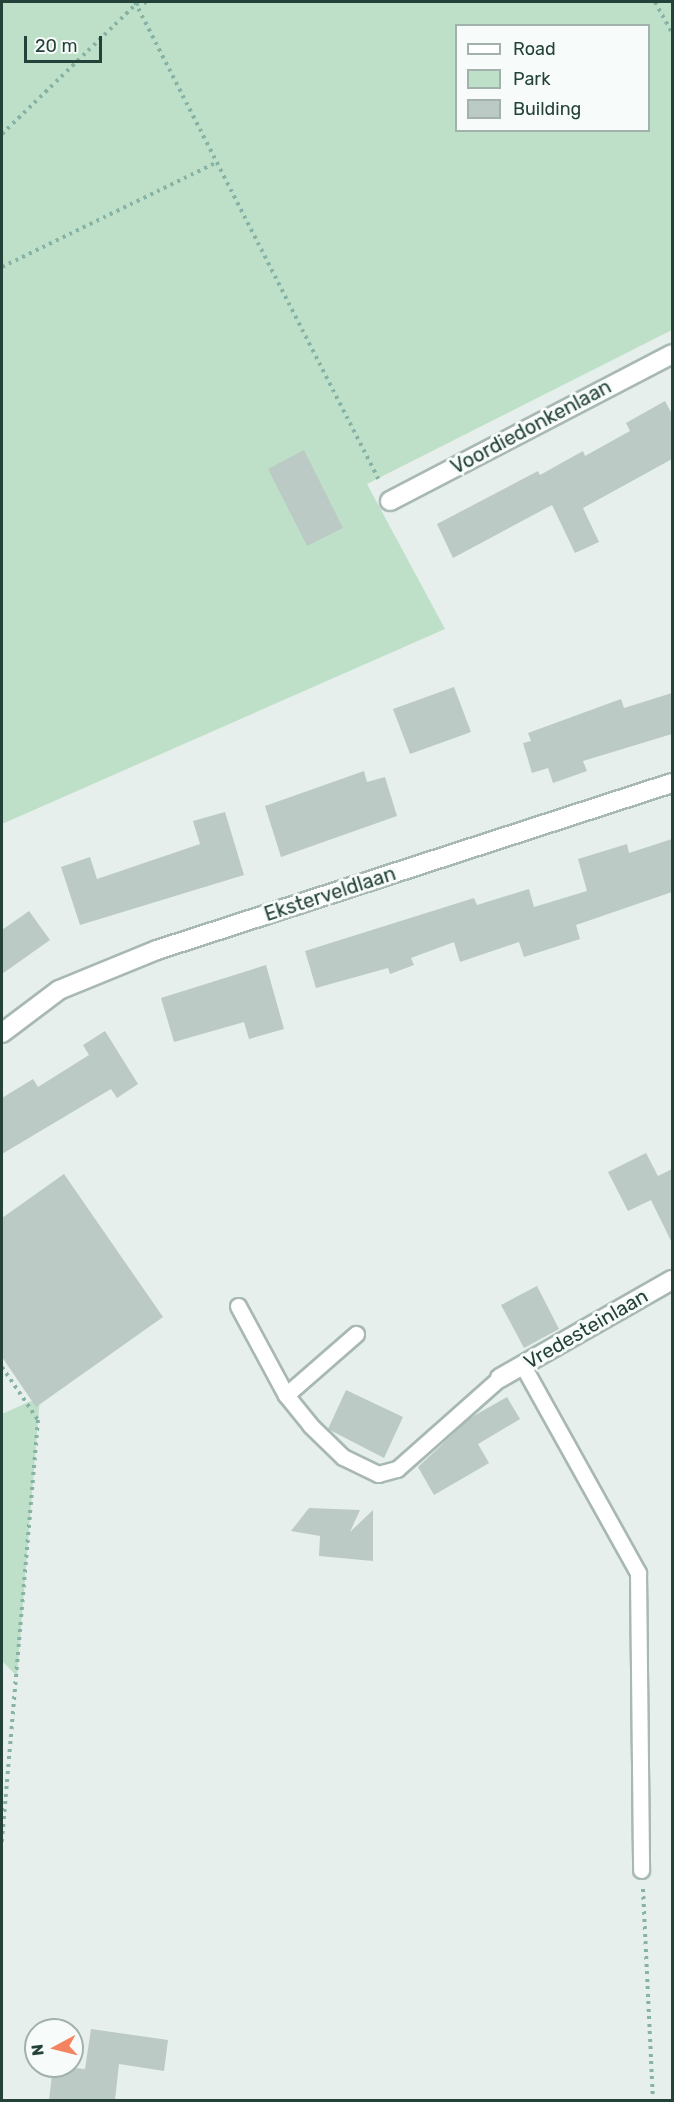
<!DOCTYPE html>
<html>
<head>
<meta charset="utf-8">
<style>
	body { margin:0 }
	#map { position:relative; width:674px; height:2102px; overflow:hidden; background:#e6efeb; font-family:Rubik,sans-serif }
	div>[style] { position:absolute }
	.green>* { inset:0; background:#bfe0c8 }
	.building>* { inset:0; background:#bbcac4 }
	.path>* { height:4px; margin-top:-2px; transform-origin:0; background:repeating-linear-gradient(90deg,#86b3a5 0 3px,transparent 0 7.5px) }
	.roads { filter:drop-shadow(2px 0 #a8b8b2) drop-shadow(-2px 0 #a8b8b2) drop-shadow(0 2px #a8b8b2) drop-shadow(0 -2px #a8b8b2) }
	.service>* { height:15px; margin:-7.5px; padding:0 7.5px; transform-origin:7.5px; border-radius:7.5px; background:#fff }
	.minor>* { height:18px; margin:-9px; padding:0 9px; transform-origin:9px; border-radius:9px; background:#fff }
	span { translate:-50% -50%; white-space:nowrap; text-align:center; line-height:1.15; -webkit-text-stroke:6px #f7fbf9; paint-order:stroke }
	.street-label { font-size:20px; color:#24423a }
	.frame { position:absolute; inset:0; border:3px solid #24423a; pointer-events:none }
	.legend { position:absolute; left:455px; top:24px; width:195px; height:108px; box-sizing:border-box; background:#f7fbf9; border:2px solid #a3b1ad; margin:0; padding:8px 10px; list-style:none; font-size:18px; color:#24423a }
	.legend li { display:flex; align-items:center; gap:12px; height:30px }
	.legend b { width:30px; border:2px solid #a3b1ad }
	.north { position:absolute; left:24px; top:2018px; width:60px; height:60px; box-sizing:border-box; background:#f7fbf9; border:2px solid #a3b1ad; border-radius:50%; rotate:263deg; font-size:16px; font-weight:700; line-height:24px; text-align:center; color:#24423a }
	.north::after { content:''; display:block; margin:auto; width:21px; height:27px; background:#f4845f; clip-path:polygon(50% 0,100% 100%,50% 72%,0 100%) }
	.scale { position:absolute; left:24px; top:36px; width:78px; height:27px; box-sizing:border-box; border:3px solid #24423a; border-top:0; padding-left:8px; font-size:18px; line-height:21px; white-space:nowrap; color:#24423a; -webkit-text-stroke:4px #f7fbf9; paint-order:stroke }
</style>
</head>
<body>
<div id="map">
	<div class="green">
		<div style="clip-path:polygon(evenodd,2px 2px,672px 2px,672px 330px,367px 484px,445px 629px,2px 824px,2px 2px,456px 26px,648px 26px,648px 130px,456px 130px,456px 26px)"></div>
		<div style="clip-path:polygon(40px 1397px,17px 1676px,2px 1661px,2px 1414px)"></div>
	</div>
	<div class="building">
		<div style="clip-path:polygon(665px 401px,672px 414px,672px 459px,583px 508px,599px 542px,575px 553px,552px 505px,453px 558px,437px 524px,538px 471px,540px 475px,583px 451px,585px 456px,630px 431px,626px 423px)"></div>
		<div style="clip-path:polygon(304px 450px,343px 528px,307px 546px,268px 469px)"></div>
		<div style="clip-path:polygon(454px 687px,471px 732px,410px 754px,393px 709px)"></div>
		<div style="clip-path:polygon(672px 693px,672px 734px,583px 761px,587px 771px,553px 783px,548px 768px,532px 773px,523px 743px,531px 741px,528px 733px,621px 699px,624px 708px)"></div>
		<div style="clip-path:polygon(364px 771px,367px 782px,385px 777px,397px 816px,281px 857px,265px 806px)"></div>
		<div style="clip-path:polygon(225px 812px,244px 875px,80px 925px,61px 867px,90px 857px,97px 879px,200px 844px,193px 821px)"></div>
		<div style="clip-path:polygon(672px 839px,672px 892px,576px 925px,580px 939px,524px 957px,519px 942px,460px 962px,454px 942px,411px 958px,414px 965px,390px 974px,388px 968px,316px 988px,305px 951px,474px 898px,477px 905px,529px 889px,534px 907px,587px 891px,578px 859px,627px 844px,629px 853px)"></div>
		<div style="clip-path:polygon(29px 911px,50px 940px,2px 974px,2px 930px)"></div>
		<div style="clip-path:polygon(266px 965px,284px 1029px,249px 1039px,244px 1022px,174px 1042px,161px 998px)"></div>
		<div style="clip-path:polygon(105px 1031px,138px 1084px,117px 1098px,111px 1089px,2px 1154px,2px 1098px,33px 1079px,38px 1087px,89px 1055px,83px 1045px)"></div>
		<div style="clip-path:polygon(646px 1153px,658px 1176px,672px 1169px,672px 1243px,651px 1200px,628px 1211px,608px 1172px)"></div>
		<div style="clip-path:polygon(64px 1174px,163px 1317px,36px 1407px,2px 1357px,2px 1218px)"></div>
		<div style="clip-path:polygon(537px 1286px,559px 1329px,524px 1348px,501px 1305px)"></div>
		<div style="clip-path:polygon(346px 1390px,403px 1417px,384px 1458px,328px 1429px)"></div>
		<div style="clip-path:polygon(507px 1397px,520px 1419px,478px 1444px,489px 1463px,434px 1495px,418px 1467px,470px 1418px)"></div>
		<div style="clip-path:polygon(309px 1508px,360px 1510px,350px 1532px,373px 1510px,373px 1561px,319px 1556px,320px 1536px,291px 1531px)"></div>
		<div style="clip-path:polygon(91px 2029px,168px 2040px,164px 2071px,119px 2064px,115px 2100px,49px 2100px,53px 2066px,85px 2069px)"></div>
	</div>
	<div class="path">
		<div style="left:135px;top:2px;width:539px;rotate:62.96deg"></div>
		<div style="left:655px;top:2px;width:35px;rotate:61deg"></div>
		<div style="left:2px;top:134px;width:187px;rotate:-44.1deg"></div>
		<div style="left:136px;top:4px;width:13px;rotate:-9deg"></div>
		<div style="left:2px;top:267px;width:239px;rotate:-26deg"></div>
		<div style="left:2px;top:1367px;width:64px;rotate:55.8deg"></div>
		<div style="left:38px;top:1420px;width:425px;rotate:94.9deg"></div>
		<div style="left:643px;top:1889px;width:211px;rotate:87.3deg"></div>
	</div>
	<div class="roads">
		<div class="service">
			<div style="left:238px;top:1306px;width:101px;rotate:61.7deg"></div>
			<div style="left:286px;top:1395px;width:38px;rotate:51deg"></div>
			<div style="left:310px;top:1425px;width:46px;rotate:44.1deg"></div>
			<div style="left:343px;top:1457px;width:39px;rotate:26deg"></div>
			<div style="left:378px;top:1474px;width:20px;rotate:-15deg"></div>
			<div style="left:397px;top:1469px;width:137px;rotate:-41.5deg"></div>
			<div style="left:523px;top:1366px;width:237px;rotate:60.9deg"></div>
			<div style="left:638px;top:1573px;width:297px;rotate:89.4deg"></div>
			<div style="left:286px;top:1395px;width:93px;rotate:-41.1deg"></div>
		</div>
		<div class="minor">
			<div style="left:390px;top:501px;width:318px;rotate:-27.5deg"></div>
			<div style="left:2px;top:1033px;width:71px;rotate:-37deg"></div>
			<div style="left:59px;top:990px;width:106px;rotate:-22.2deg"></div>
			<div style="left:157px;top:950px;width:541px;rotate:-17.97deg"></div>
			<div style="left:500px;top:1378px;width:198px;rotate:-29.7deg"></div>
		</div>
	</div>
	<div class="street-label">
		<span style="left:531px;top:427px;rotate:-28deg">Voordiedonkenlaan</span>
		<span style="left:330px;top:894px;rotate:-18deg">Eksterveldlaan</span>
		<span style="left:586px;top:1329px;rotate:-30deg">Vredesteinlaan</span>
	</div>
	<div class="frame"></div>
	<ul class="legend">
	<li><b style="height:8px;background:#fff"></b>Road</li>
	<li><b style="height:16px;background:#bfe0c8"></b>Park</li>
	<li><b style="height:16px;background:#bbcac4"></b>Building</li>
	</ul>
	<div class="north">N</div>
	<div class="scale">20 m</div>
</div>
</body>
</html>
